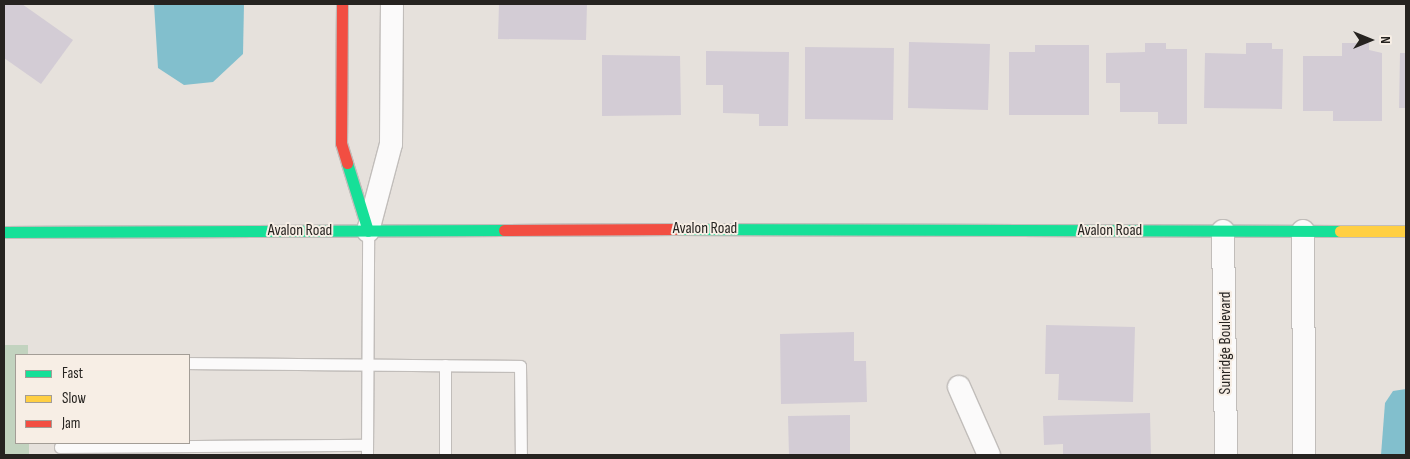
<!DOCTYPE html>
<html>
<head>
<meta charset="utf-8">
<style>
	body { margin:0 }
	#map { position:relative; width:1410px; height:459px; overflow:hidden; background:#e6e1dc; font-family:"Sofia Sans Condensed",sans-serif }
	div>[style] { position:absolute }
	.green>* { inset:0; background:#c2d3bf }
	.water>* { inset:0; background:#82bfcd }
	.building>* { inset:0; background:#d3ccd5 }
	.roads { filter:drop-shadow(1px 0 #c1bdba) drop-shadow(-1px 0 #c1bdba) drop-shadow(0 1px #c1bdba) drop-shadow(0 -1px #c1bdba) }
	.lane>* { height:11px; margin:-5.5px; padding:0 5.5px; transform-origin:5.5px; border-radius:5.5px; background:#fbfafa }
	.street>* { height:22px; margin:-11px; padding:0 11px; transform-origin:11px; border-radius:11px; background:#fbfafa }
	.fast>* { height:11px; margin:-5.5px; padding:0 5.5px; transform-origin:5.5px; border-radius:5.5px; background:#16e098 }
	.slow>* { height:11px; margin:-5.5px; padding:0 5.5px; transform-origin:5.5px; border-radius:5.5px; background:#ffcf43 }
	.jam>* { height:11px; margin:-5.5px; padding:0 5.5px; transform-origin:5.5px; border-radius:5.5px; background:#f24e42 }
	span { translate:-50% -50%; white-space:nowrap; text-align:center; line-height:1.15; -webkit-text-stroke:4px #f7eee5; paint-order:stroke }
	.street-label { font-size:16px; color:#262320 }
	.frame { position:absolute; inset:0; border:5px solid #262320; pointer-events:none }
	.legend { position:absolute; left:15px; top:354px; width:175px; height:90px; box-sizing:border-box; background:#f7eee5; border:1px solid #a39d96; margin:0; padding:6px 9px; list-style:none; font-size:15px; color:#262320 }
	.legend li { display:flex; align-items:center; gap:10px; height:25px }
	.legend b { width:25px; border:1px solid #a39d96 }
	.north { position:absolute; left:1345px; top:15px; width:50px; height:50px; -webkit-text-stroke:4px #f7eee5; paint-order:stroke; rotate:90deg; font-size:14px; font-weight:700; line-height:20px; text-align:center; color:#262320 }
	.north::after { content:''; display:block; margin:auto; width:18px; height:22px; background:#262320; clip-path:polygon(50% 0,100% 100%,50% 72%,0 100%) }
</style>
</head>
<body>
<div id="map">
	<div class="green">
		<div style="clip-path:polygon(4px 345px,28px 345px,28px 355px,16px 355px,16px 443px,29px 443px,29px 455px,4px 455px)"></div>
	</div>
	<div class="water">
		<div style="clip-path:polygon(154px 4px,244px 4px,243px 54px,213px 82px,184px 85px,158px 68px)"></div>
		<div style="clip-path:polygon(1406px 389px,1406px 455px,1381px 455px,1385px 403px,1393px 391px)"></div>
	</div>
	<div class="building">
		<div style="clip-path:polygon(4px 4px,22px 4px,73px 40px,41px 84px,4px 58px)"></div>
		<div style="clip-path:polygon(499px 4px,587px 4px,586px 40px,498px 39px)"></div>
		<div style="clip-path:polygon(909px 42px,990px 44px,988px 110px,908px 108px)"></div>
		<div style="clip-path:polygon(1145px 43px,1166px 43px,1166px 49px,1187px 49px,1187px 124px,1158px 124px,1158px 112px,1120px 112px,1120px 83px,1106px 83px,1106px 53px,1145px 52px)"></div>
		<div style="clip-path:polygon(1246px 43px,1272px 43px,1272px 49px,1283px 49px,1282px 109px,1204px 108px,1205px 53px,1246px 54px)"></div>
		<div style="clip-path:polygon(1342px 43px,1369px 43px,1369px 50px,1382px 53px,1382px 121px,1333px 121px,1333px 111px,1303px 111px,1303px 56px,1342px 56px)"></div>
		<div style="clip-path:polygon(1035px 45px,1089px 45px,1089px 115px,1009px 115px,1009px 52px,1035px 52px)"></div>
		<div style="clip-path:polygon(805px 47px,894px 48px,893px 120px,805px 119px)"></div>
		<div style="clip-path:polygon(706px 51px,789px 52px,788px 126px,759px 126px,759px 114px,723px 113px,723px 85px,706px 85px)"></div>
		<div style="clip-path:polygon(1400px 53px,1406px 53px,1406px 108px,1399px 108px)"></div>
		<div style="clip-path:polygon(602px 55px,680px 56px,681px 115px,602px 116px)"></div>
		<div style="clip-path:polygon(1046px 325px,1135px 327px,1133px 402px,1058px 400px,1059px 374px,1045px 374px)"></div>
		<div style="clip-path:polygon(854px 332px,854px 361px,866px 361px,867px 402px,781px 404px,780px 334px)"></div>
		<div style="clip-path:polygon(1150px 413px,1151px 455px,1063px 455px,1063px 444px,1044px 445px,1043px 416px)"></div>
		<div style="clip-path:polygon(850px 415px,850px 455px,789px 455px,788px 416px)"></div>
	</div>
	<div class="roads">
		<div class="lane">
			<div style="left:189px;top:363px;width:331px;rotate:0.5deg"></div>
			<div style="left:520px;top:366px;width:89px;rotate:89.4deg"></div>
			<div style="left:445px;top:365px;width:90px;rotate:90deg"></div>
			<div style="left:60px;top:447px;width:307px;rotate:-0.4deg"></div>
			<div style="left:367px;top:455px;width:224px;rotate:-89.7deg"></div>
		</div>
		<div class="street">
			<div style="left:368px;top:231px;width:90px;rotate:-75.2deg"></div>
			<div style="left:391px;top:144px;width:140px;rotate:-89.6deg"></div>
			<div style="left:1223px;top:231px;width:224px;rotate:89.2deg"></div>
			<div style="left:1303px;top:231px;width:224px;rotate:89.7deg"></div>
			<div style="left:959px;top:387px;width:74px;rotate:66.2deg"></div>
		</div>
		<div class="fast">
			<div style="left:347px;top:163px;width:71px;rotate:72.8deg"></div>
			<div style="left:675px;top:229px;width:665px;rotate:0.17deg"></div>
			<div style="left:4px;top:232px;width:500px;rotate:-0.23deg"></div>
		</div>
		<div class="slow">
			<div style="left:1340px;top:231px;width:66px"></div>
		</div>
		<div class="jam">
			<div style="left:342px;top:4px;width:139px;rotate:90.4deg"></div>
			<div style="left:341px;top:143px;width:21px;rotate:73deg"></div>
			<div style="left:504px;top:230px;width:171px;rotate:-0.3deg"></div>
		</div>
	</div>
	<div class="street-label">
		<span style="left:705px;top:229px">Avalon Road</span>
		<span style="left:300px;top:231px">Avalon Road</span>
		<span style="left:1110px;top:231px">Avalon Road</span>
		<span style="left:1226px;top:343px;rotate:-90deg">Sunridge Boulevard</span>
	</div>
	<div class="frame"></div>
	<ul class="legend">
	<li><b style="height:6px;background:#16e098"></b>Fast</li>
	<li><b style="height:6px;background:#ffcf43"></b>Slow</li>
	<li><b style="height:6px;background:#f24e42"></b>Jam</li>
	</ul>
	<div class="north">N</div>
</div>
</body>
</html>
